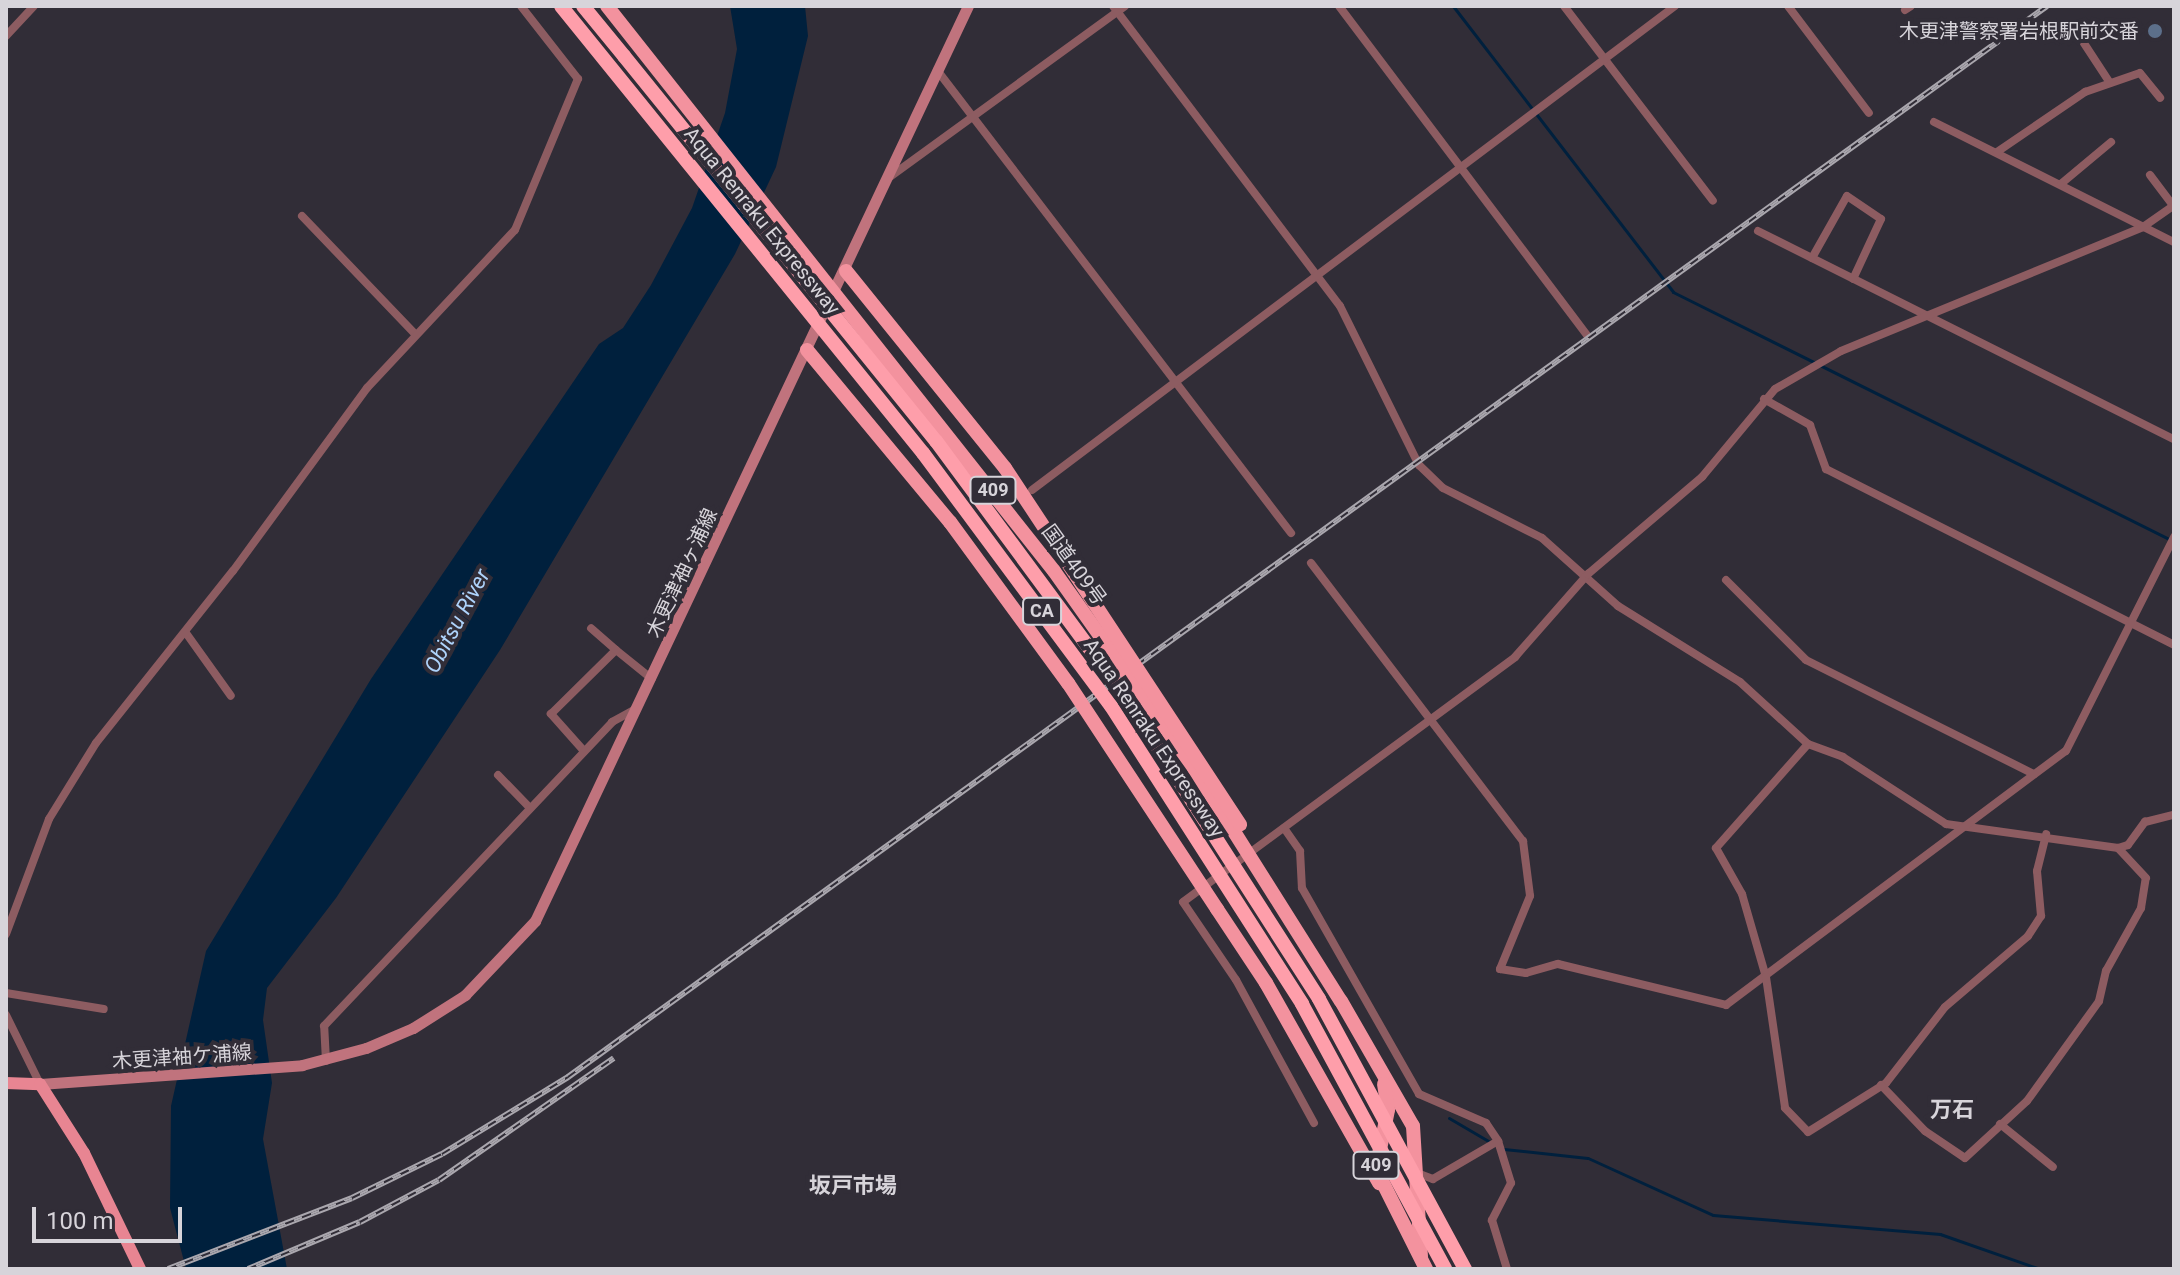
<!DOCTYPE html>
<html>
<head>
<meta charset="utf-8">
<style>
	body { margin:0 }
	#map { position:relative; width:2180px; height:1275px; overflow:hidden; background:#312d37; font-family:Roboto,"Noto Sans JP",sans-serif }
	div>[style] { position:absolute }
	.water>* { inset:0; background:#00203d }
	.stream>* { height:3px; margin:-1.5px; padding:0 1.5px; transform-origin:1.5px; border-radius:1.5px; background:#00203d }
	.minor>* { height:8px; margin:-4px; padding:0 4px; transform-origin:4px; border-radius:4px; background:#8d5c61 }
	.secondary>* { height:11px; margin:-5.5px; padding:0 5.5px; transform-origin:5.5px; border-radius:5.5px; background:#c0737d }
	.primary>* { height:12px; margin:-6px; padding:0 6px; transform-origin:6px; border-radius:6px; background:#e88592 }
	.trunk>* { height:14px; margin:-7px; padding:0 7px; transform-origin:7px; border-radius:7px; background:#f3929e }
	.motorway>* { height:14px; margin:-7px; padding:0 7px; transform-origin:7px; border-radius:7px; background:#fe9eaa }
	.rail>* { height:6px; margin-top:-3px; transform-origin:0; background:repeating-linear-gradient(90deg,#312d37 0 9px,#aaa7ae 0 18px); box-sizing:border-box; border-block:2px solid #aaa7ae }
	.trunk-bridge>* { height:14px; margin:-7px; padding:0 7px; transform-origin:7px; border-radius:7px; background:#f3929e }
	.motorway-bridge>* { height:14px; margin:-7px; padding:0 7px; transform-origin:7px; border-radius:7px; background:#fe9eaa }
	.dots>* { width:22px; height:22px; translate:-50% -50%; box-sizing:border-box; border:4px solid #312d37; border-radius:50% }
	span { translate:-50% -50%; white-space:nowrap; text-align:center; line-height:1.15; -webkit-text-stroke:8px #312d37; paint-order:stroke }
	.shield-label span { padding:2px 6px; background:#312d37; border:2px solid; border-radius:6px; -webkit-text-stroke-width:0 }
	.shield-label { font-size:18px; color:#d7d4da; font-weight:700 }
	.poi-label { font-size:20px; color:#d7d4da }
	.right { translate:-100% -50%; text-align:right }
	.street-label { font-size:20px; color:#d7d4da }
	.water-label { font-size:22px; color:#aed3fb; font-style:italic }
	.neighbourhood-label { font-size:22px; color:#d7d4da; font-weight:700 }
	.frame { position:absolute; inset:0; border:8px solid #d7d4da; pointer-events:none }
	.scale { position:absolute; left:32px; top:1207px; width:150px; height:36px; box-sizing:border-box; border:4px solid #d7d4da; border-top:0; padding-left:10px; font-size:24px; line-height:28px; white-space:nowrap; color:#d7d4da; -webkit-text-stroke:6px #312d37; paint-order:stroke }
</style>
</head>
<body>
<div id="map">
	<div class="water">
		<div style="clip-path:polygon(730px 6px,805px 6px,808px 36px,776px 167px,735px 254px,500px 650px,336px 898px,267px 988px,263px 1020px,272px 1083px,263px 1139px,287px 1269px,186px 1269px,170px 1208px,171px 1106px,206px 951px,371px 679px,599px 344px,623px 328px,651px 285px,692px 208px,725px 113px,737px 49px)"></div>
	</div>
	<div class="stream">
		<div style="left:1453px;top:6px;width:361px;rotate:52.4deg"></div>
		<div style="left:1673px;top:292px;width:556px;rotate:26.47deg"></div>
		<div style="left:1449px;top:1118px;width:48px;rotate:30.3deg"></div>
		<div style="left:1504px;top:1149px;width:84px;rotate:6.1deg"></div>
		<div style="left:1588px;top:1158px;width:137px;rotate:24.5deg"></div>
		<div style="left:1713px;top:1215px;width:228px;rotate:4.8deg"></div>
		<div style="left:1940px;top:1234px;width:106px;rotate:19.3deg"></div>
	</div>
	<div class="minor">
		<div style="left:1113px;top:6px;width:376px;rotate:52.9deg"></div>
		<div style="left:1340px;top:306px;width:178px;rotate:63.6deg"></div>
		<div style="left:1419px;top:465px;width:33px;rotate:44deg"></div>
		<div style="left:1443px;top:488px;width:111px;rotate:26.8deg"></div>
		<div style="left:1542px;top:538px;width:102px;rotate:41.8deg"></div>
		<div style="left:1618px;top:606px;width:144px;rotate:31.9deg"></div>
		<div style="left:1740px;top:682px;width:92px;rotate:42.4deg"></div>
		<div style="left:1808px;top:744px;width:37px;rotate:20deg"></div>
		<div style="left:1843px;top:757px;width:123px;rotate:33deg"></div>
		<div style="left:1946px;top:824px;width:174px;rotate:7.9deg"></div>
		<div style="left:2118px;top:848px;width:10px;rotate:-17deg"></div>
		<div style="left:2128px;top:845px;width:29px;rotate:-54deg"></div>
		<div style="left:2145px;top:822px;width:30px;rotate:-14deg"></div>
		<div style="left:1339px;top:6px;width:413px;rotate:53deg"></div>
		<div style="left:1564px;top:6px;width:245px;rotate:52.6deg"></div>
		<div style="left:1788px;top:6px;width:134px;rotate:52.9deg"></div>
		<div style="left:1905px;top:10px;width:7px;rotate:-34deg"></div>
		<div style="left:2076px;top:31px;width:62px;rotate:56.8deg"></div>
		<div style="left:6px;top:36px;width:41px;rotate:-47deg"></div>
		<div style="left:937px;top:70px;width:583px;rotate:52.6deg"></div>
		<div style="left:1934px;top:122px;width:268px;rotate:26.6deg"></div>
		<div style="left:1997px;top:152px;width:107px;rotate:-34.3deg"></div>
		<div style="left:2085px;top:92px;width:58px;rotate:-19.1deg"></div>
		<div style="left:2140px;top:73px;width:32px;rotate:51deg"></div>
		<div style="left:2150px;top:175px;width:39px;rotate:53deg"></div>
		<div style="left:887px;top:179px;width:294px;rotate:-36deg"></div>
		<div style="left:2062px;top:183px;width:64px;rotate:-39.9deg"></div>
		<div style="left:302px;top:216px;width:163px;rotate:46.2deg"></div>
		<div style="left:1758px;top:231px;width:465px;rotate:26.6deg"></div>
		<div style="left:1812px;top:258px;width:71px;rotate:-60.6deg"></div>
		<div style="left:1847px;top:196px;width:41px;rotate:34.1deg"></div>
		<div style="left:1881px;top:219px;width:66px;rotate:115deg"></div>
		<div style="left:1764px;top:399px;width:53px;rotate:29.5deg"></div>
		<div style="left:1810px;top:425px;width:47px;rotate:70deg"></div>
		<div style="left:1826px;top:469px;width:390px;rotate:26.8deg"></div>
		<div style="left:1032px;top:490px;width:805px;rotate:-36.97deg"></div>
		<div style="left:1311px;top:563px;width:350px;rotate:52.7deg"></div>
		<div style="left:1523px;top:841px;width:55px;rotate:82.7deg"></div>
		<div style="left:1530px;top:896px;width:79px;rotate:112.3deg"></div>
		<div style="left:1500px;top:969px;width:26px;rotate:9deg"></div>
		<div style="left:1526px;top:973px;width:33px;rotate:-16deg"></div>
		<div style="left:1558px;top:964px;width:173px;rotate:13.7deg"></div>
		<div style="left:1726px;top:1005px;width:424px;rotate:-36.8deg"></div>
		<div style="left:2066px;top:751px;width:240px;rotate:-63.2deg"></div>
		<div style="left:1726px;top:580px;width:113px;rotate:45deg"></div>
		<div style="left:1806px;top:660px;width:255px;rotate:26.6deg"></div>
		<div style="left:186px;top:633px;width:77px;rotate:54.5deg"></div>
		<div style="left:616px;top:650px;width:46px;rotate:38.9deg"></div>
		<div style="left:1808px;top:744px;width:139px;rotate:131.5deg"></div>
		<div style="left:1716px;top:848px;width:53px;rotate:60.5deg"></div>
		<div style="left:1742px;top:894px;width:86px;rotate:73.9deg"></div>
		<div style="left:1766px;top:977px;width:132px;rotate:81.7deg"></div>
		<div style="left:1785px;top:1108px;width:33px;rotate:46deg"></div>
		<div style="left:1808px;top:1132px;width:92px;rotate:-32.1deg"></div>
		<div style="left:1886px;top:1083px;width:96px;rotate:-52.2deg"></div>
		<div style="left:1945px;top:1007px;width:109px;rotate:-40.5deg"></div>
		<div style="left:2028px;top:936px;width:24px;rotate:-57deg"></div>
		<div style="left:2041px;top:916px;width:45px;rotate:-95.1deg"></div>
		<div style="left:2037px;top:871px;width:38px;rotate:-76deg"></div>
		<div style="left:584px;top:751px;width:50px;rotate:-131.7deg"></div>
		<div style="left:551px;top:714px;width:91px;rotate:-44.6deg"></div>
		<div style="left:616px;top:650px;width:33px;rotate:-139deg"></div>
		<div style="left:498px;top:775px;width:46px;rotate:45.9deg"></div>
		<div style="left:1284px;top:828px;width:28px;rotate:55deg"></div>
		<div style="left:1300px;top:851px;width:37px;rotate:87deg"></div>
		<div style="left:1302px;top:888px;width:237px;rotate:60.4deg"></div>
		<div style="left:1419px;top:1094px;width:73px;rotate:23.4deg"></div>
		<div style="left:1486px;top:1123px;width:22px;rotate:56deg"></div>
		<div style="left:1498px;top:1141px;width:44px;rotate:72.8deg"></div>
		<div style="left:1511px;top:1183px;width:42px;rotate:117.2deg"></div>
		<div style="left:1492px;top:1220px;width:51px;rotate:73deg"></div>
		<div style="left:6px;top:934px;width:123px;rotate:-69.5deg"></div>
		<div style="left:49px;top:819px;width:89px;rotate:-58.3deg"></div>
		<div style="left:96px;top:743px;width:220px;rotate:-51.5deg"></div>
		<div style="left:233px;top:571px;width:227px;rotate:-53.8deg"></div>
		<div style="left:367px;top:388px;width:216px;rotate:-46.9deg"></div>
		<div style="left:515px;top:230px;width:164px;rotate:-67.4deg"></div>
		<div style="left:578px;top:79px;width:93px;rotate:-128deg"></div>
		<div style="left:6px;top:993px;width:99px;rotate:9.3deg"></div>
		<div style="left:6px;top:1015px;width:77px;rotate:63.8deg"></div>
		<div style="left:326px;top:1061px;width:35px;rotate:-93deg"></div>
		<div style="left:324px;top:1026px;width:419px;rotate:-46.5deg"></div>
		<div style="left:612px;top:722px;width:25px;rotate:-29deg"></div>
		<div style="left:1881px;top:1085px;width:64px;rotate:46.3deg"></div>
		<div style="left:1925px;top:1131px;width:48px;rotate:34deg"></div>
		<div style="left:1965px;top:1158px;width:84px;rotate:-42.6deg"></div>
		<div style="left:2027px;top:1101px;width:123px;rotate:-54.2deg"></div>
		<div style="left:2099px;top:1001px;width:31px;rotate:-77deg"></div>
		<div style="left:2106px;top:971px;width:72px;rotate:-60.9deg"></div>
		<div style="left:2141px;top:908px;width:30px;rotate:-81deg"></div>
		<div style="left:2146px;top:878px;width:41px;rotate:-133deg"></div>
		<div style="left:1314px;top:1123px;width:163px;rotate:-118.6deg"></div>
		<div style="left:1236px;top:980px;width:94px;rotate:-124.2deg"></div>
		<div style="left:1183px;top:902px;width:413px;rotate:-36.4deg"></div>
		<div style="left:1515px;top:657px;width:111px;rotate:-48.7deg"></div>
		<div style="left:1588px;top:574px;width:150px;rotate:-40.4deg"></div>
		<div style="left:1702px;top:477px;width:114px;rotate:-50.3deg"></div>
		<div style="left:1775px;top:389px;width:76px;rotate:-29.9deg"></div>
		<div style="left:1841px;top:351px;width:326px;rotate:-22.3deg"></div>
		<div style="left:2143px;top:227px;width:38px;rotate:-35deg"></div>
		<div style="left:2000px;top:1124px;width:68px;rotate:39.1deg"></div>
		<div style="left:1417px;top:1173px;width:17px;rotate:21deg"></div>
		<div style="left:1433px;top:1179px;width:75px;rotate:-30.3deg"></div>
	</div>
	<div class="secondary">
		<div style="left:40px;top:1084px;width:263px;rotate:-4.1deg"></div>
		<div style="left:302px;top:1065px;width:66px;rotate:-14.9deg"></div>
		<div style="left:366px;top:1048px;width:51px;rotate:-23.1deg"></div>
		<div style="left:413px;top:1028px;width:62px;rotate:-32.4deg"></div>
		<div style="left:465px;top:995px;width:102px;rotate:-46.6deg"></div>
		<div style="left:535px;top:921px;width:1012px;rotate:-64.68deg"></div>
	</div>
	<div class="primary">
		<div style="left:6px;top:1083px;width:34px;rotate:2deg"></div>
		<div style="left:40px;top:1084px;width:82px;rotate:57.5deg"></div>
		<div style="left:84px;top:1153px;width:129px;rotate:64.2deg"></div>
	</div>
	<div class="trunk">
		<div style="left:846px;top:271px;width:253px;rotate:51.1deg"></div>
		<div style="left:807px;top:350px;width:224px;rotate:50.3deg"></div>
		<div style="left:1217px;top:909px;width:89px;rotate:56.5deg"></div>
		<div style="left:1266px;top:983px;width:230px;rotate:60.5deg"></div>
		<div style="left:1341px;top:1001px;width:144px;rotate:60.1deg"></div>
		<div style="left:1413px;top:1126px;width:131px;rotate:86.5deg"></div>
		<div style="left:1384px;top:1084px;width:26px;rotate:81deg"></div>
		<div style="left:1388px;top:1110px;width:60px;rotate:101.5deg"></div>
		<div style="left:1376px;top:1169px;width:112px;rotate:63.4deg"></div>
	</div>
	<div class="motorway">
		<div style="left:583px;top:6px;width:65px;rotate:50.6deg"></div>
	</div>
	<div class="rail">
		<div style="left:168px;top:1269px;width:197px;rotate:-21.1deg"></div>
		<div style="left:352px;top:1198px;width:100px;rotate:-26.1deg"></div>
		<div style="left:442px;top:1154px;width:148px;rotate:-31.4deg"></div>
		<div style="left:568px;top:1077px;width:1826px;rotate:-35.91deg"></div>
		<div style="left:248px;top:1269px;width:121px;rotate:-22.8deg"></div>
		<div style="left:360px;top:1222px;width:89px;rotate:-28deg"></div>
		<div style="left:439px;top:1180px;width:213px;rotate:-34.9deg"></div>
	</div>
	<div class="trunk-bridge">
		<div style="left:607px;top:6px;width:720px;rotate:51.65deg"></div>
		<div style="left:1054px;top:571px;width:242px;rotate:54.6deg"></div>
		<div style="left:1194px;top:768px;width:275px;rotate:57.8deg"></div>
		<div style="left:1005px;top:468px;width:427px;rotate:56.6deg"></div>
		<div style="left:950px;top:522px;width:200px;rotate:53.8deg"></div>
		<div style="left:1068px;top:683px;width:271px;rotate:56.6deg"></div>
	</div>
	<div class="motorway-bridge">
		<div style="left:561px;top:6px;width:575px;rotate:51deg"></div>
		<div style="left:923px;top:453px;width:315px;rotate:53.4deg"></div>
		<div style="left:1111px;top:706px;width:354px;rotate:57.3deg"></div>
		<div style="left:1302px;top:1004px;width:301px;rotate:61.6deg"></div>
		<div style="left:624px;top:56px;width:496px;rotate:51deg"></div>
		<div style="left:936px;top:441px;width:316px;rotate:53.5deg"></div>
		<div style="left:1124px;top:695px;width:361px;rotate:57.3deg"></div>
		<div style="left:1319px;top:999px;width:307px;rotate:61.6deg"></div>
	</div>
	<div class="dots">
		<div style="left:2155px;top:31px;background:#5c6f8a"></div>
	</div>
	<div class="shield-label">
		<span style="left:993px;top:490px">409</span>
		<span style="left:1042px;top:611px">CA</span>
		<span style="left:1376px;top:1165px">409</span>
	</div>
	<div class="poi-label">
		<span class="right" style="left:2139px;top:31px">木更津警察署岩根駅前交番</span>
	</div>
	<div class="street-label">
		<span style="left:762px;top:221px;rotate:51deg">Aqua Renraku Expressway</span>
		<span style="left:1074px;top:565px;rotate:54deg">国道409号</span>
		<span style="left:682px;top:573px;rotate:-65deg">木更津袖ヶ浦線</span>
		<span style="left:1154px;top:738px;rotate:56deg">Aqua Renraku Expressway</span>
		<span style="left:182px;top:1057px;rotate:-4deg">木更津袖ケ浦線</span>
	</div>
	<div class="water-label">
		<span style="left:457px;top:621px;rotate:-62deg">Obitsu River</span>
	</div>
	<div class="neighbourhood-label">
		<span style="left:1952px;top:1110px">万石</span>
		<span style="left:853px;top:1186px">坂戸市場</span>
	</div>
	<div class="frame"></div>
	<div class="scale">100 m</div>
</div>
</body>
</html>
